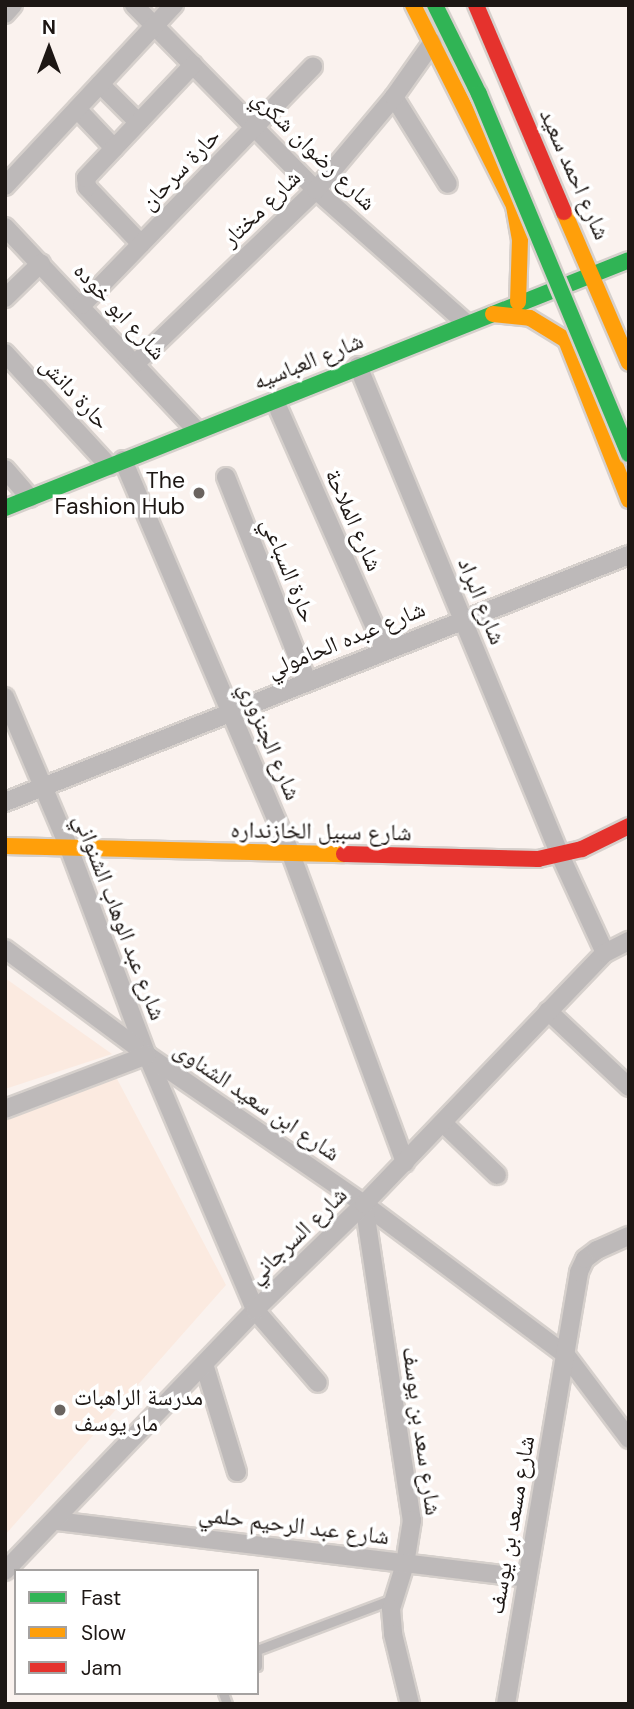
<!DOCTYPE html>
<html>
<head>
<meta charset="utf-8">
<style>
	body { margin:0 }
	#map { position:relative; width:634px; height:1709px; overflow:hidden; background:#faf2ee; font-family:"DM Sans","Noto Naskh Arabic",sans-serif }
	div>[style] { position:absolute }
	.built>* { inset:0; background:#fbeae0 }
	.roads { filter:drop-shadow(2px 0 #d6d0cc) drop-shadow(-2px 0 #d6d0cc) drop-shadow(0 2px #d6d0cc) drop-shadow(0 -2px #d6d0cc) }
	.lane>* { height:9px; margin:-4.5px; padding:0 4.5px; transform-origin:4.5px; border-radius:4.5px; background:#bdb9b9 }
	.street>* { height:18px; margin:-9px; padding:0 9px; transform-origin:9px; border-radius:9px; background:#bdb9b9 }
	.fast>* { height:16px; margin:-8px; padding:0 8px; transform-origin:8px; border-radius:8px; background:#30b455 }
	.slow>* { height:16px; margin:-8px; padding:0 8px; transform-origin:8px; border-radius:8px; background:#ff9f0a }
	.jam>* { height:16px; margin:-8px; padding:0 8px; transform-origin:8px; border-radius:8px; background:#e5322d }
	.bridges { filter:drop-shadow(2px 0 #d6d0cc) drop-shadow(-2px 0 #d6d0cc) drop-shadow(0 2px #d6d0cc) drop-shadow(0 -2px #d6d0cc) }
	.fast-bridge>* { height:16px; margin:-8px; padding:0 8px; transform-origin:8px; border-radius:8px; background:#30b455 }
	.dots>* { width:19px; height:19px; translate:-50% -50%; box-sizing:border-box; border:4px solid #fff; border-radius:50% }
	span { translate:-50% -50%; white-space:nowrap; text-align:center; line-height:1.15; -webkit-text-stroke:7px #fff; paint-order:stroke }
	.street-label { font-size:23px; color:#1d1714 }
	.poi-label { font-size:23px; color:#1d1714 }
	.right { translate:-100% -50%; text-align:right }
	.left { translate:0 -50%; text-align:left }
	.frame { position:absolute; inset:0; border:7px solid #1d1714; pointer-events:none }
	.legend { position:absolute; left:14px; top:1569px; width:245px; height:126px; box-sizing:border-box; background:#fff; border:2px solid #a5a2a1; margin:0; padding:9px 12px; list-style:none; font-size:21px; color:#1d1714 }
	.legend li { display:flex; align-items:center; gap:14px; height:35px }
	.legend b { width:35px; border:2px solid #a5a2a1 }
	.north { position:absolute; left:14px; top:14px; width:70px; height:70px; -webkit-text-stroke:5px #fff; paint-order:stroke; rotate:0deg; font-size:19px; font-weight:700; line-height:28px; text-align:center; color:#1d1714 }
	.north::after { content:''; display:block; margin:auto; width:24px; height:32px; background:#1d1714; clip-path:polygon(50% 0,100% 100%,50% 72%,0 100%) }
</style>
</head>
<body>
<div id="map">
	<div class="built">
		<div style="clip-path:polygon(5px 978px,112px 1054px,5px 1089px)"></div>
		<div style="clip-path:polygon(116px 1077px,226px 1285px,5px 1535px,5px 1118px)"></div>
	</div>
	<div class="roads">
		<div class="lane">
			<div style="left:257px;top:1650px;width:145px;rotate:-20.6deg"></div>
			<div style="left:257px;top:1655px;width:11px;rotate:90deg"></div>
			<div style="left:223px;top:1693px;width:12px;rotate:70deg"></div>
		</div>
		<div class="street">
			<div style="left:134px;top:5px;width:260px;rotate:45.5deg"></div>
			<div style="left:316px;top:190px;width:200px;rotate:41.6deg"></div>
			<div style="left:5px;top:14px;width:12px;rotate:-48deg"></div>
			<div style="left:100px;top:84px;width:54px;rotate:45deg"></div>
			<div style="left:394px;top:97px;width:102px;rotate:58.2deg"></div>
			<div style="left:77px;top:109px;width:54px;rotate:46.5deg"></div>
			<div style="left:5px;top:186px;width:248px;rotate:-47deg"></div>
			<div style="left:5px;top:227px;width:280px;rotate:46.7deg"></div>
			<div style="left:141px;top:244px;width:79px;rotate:-133.5deg"></div>
			<div style="left:87px;top:187px;width:9px;rotate:-96deg"></div>
			<div style="left:86px;top:178px;width:156px;rotate:-46.6deg"></div>
			<div style="left:5px;top:298px;width:50px;rotate:-44.2deg"></div>
			<div style="left:82px;top:305px;width:332px;rotate:-45.9deg"></div>
			<div style="left:5px;top:353px;width:154px;rotate:47.4deg"></div>
			<div style="left:136px;top:363px;width:250px;rotate:-43.9deg"></div>
			<div style="left:316px;top:190px;width:121px;rotate:-50deg"></div>
			<div style="left:394px;top:97px;width:67px;rotate:-54.7deg"></div>
			<div style="left:358px;top:366px;width:529px;rotate:67.56deg"></div>
			<div style="left:560px;top:855px;width:108px;rotate:65.3deg"></div>
			<div style="left:279px;top:410px;width:262px;rotate:66.2deg"></div>
			<div style="left:123px;top:460px;width:428px;rotate:66.9deg"></div>
			<div style="left:291px;top:854px;width:329px;rotate:69.7deg"></div>
			<div style="left:5px;top:469px;width:38px;rotate:49deg"></div>
			<div style="left:226px;top:477px;width:219px;rotate:68.3deg"></div>
			<div style="left:5px;top:697px;width:164px;rotate:67deg"></div>
			<div style="left:69px;top:848px;width:221px;rotate:69.4deg"></div>
			<div style="left:147px;top:1055px;width:277px;rotate:67deg"></div>
			<div style="left:255px;top:1310px;width:96px;rotate:49.2deg"></div>
			<div style="left:5px;top:802px;width:671px;rotate:-21.6deg"></div>
			<div style="left:5px;top:949px;width:177px;rotate:36.7deg"></div>
			<div style="left:147px;top:1055px;width:263px;rotate:34.5deg"></div>
			<div style="left:364px;top:1204px;width:252px;rotate:36.8deg"></div>
			<div style="left:566px;top:1355px;width:105px;rotate:53.1deg"></div>
			<div style="left:548px;top:1011px;width:111px;rotate:43.2deg"></div>
			<div style="left:5px;top:1109px;width:152px;rotate:-20.8deg"></div>
			<div style="left:443px;top:1123px;width:75px;rotate:43.9deg"></div>
			<div style="left:364px;top:1204px;width:320px;rotate:81.4deg"></div>
			<div style="left:412px;top:1520px;width:45px;rotate:99deg"></div>
			<div style="left:405px;top:1564px;width:47px;rotate:107.3deg"></div>
			<div style="left:391px;top:1609px;width:25px;rotate:85deg"></div>
			<div style="left:393px;top:1634px;width:72px;rotate:76.3deg"></div>
			<div style="left:204px;top:1364px;width:113px;rotate:73deg"></div>
			<div style="left:56px;top:1521px;width:473px;rotate:6.9deg"></div>
			<div style="left:5px;top:1571px;width:361px;rotate:-46.2deg"></div>
			<div style="left:255px;top:1310px;width:152px;rotate:-44.2deg"></div>
			<div style="left:364px;top:1204px;width:348px;rotate:-46.2deg"></div>
			<div style="left:605px;top:953px;width:27px;rotate:-27deg"></div>
			<div style="left:506px;top:1704px;width:438px;rotate:-80.4deg"></div>
			<div style="left:579px;top:1272px;width:14px;rotate:-65deg"></div>
			<div style="left:585px;top:1259px;width:15px;rotate:-37deg"></div>
			<div style="left:597px;top:1250px;width:35px;rotate:-24deg"></div>
		</div>
		<div class="fast">
			<div style="left:5px;top:508px;width:671px;rotate:-21.67deg"></div>
		</div>
		<div class="slow">
			<div style="left:413px;top:5px;width:225px;rotate:63.3deg"></div>
			<div style="left:514px;top:206px;width:34px;rotate:80deg"></div>
			<div style="left:520px;top:239px;width:63px;rotate:91.8deg"></div>
			<div style="left:564px;top:212px;width:164px;rotate:66.7deg"></div>
			<div style="left:493px;top:314px;width:37px;rotate:6deg"></div>
			<div style="left:530px;top:318px;width:42px;rotate:31.4deg"></div>
			<div style="left:566px;top:340px;width:172px;rotate:68.5deg"></div>
			<div style="left:5px;top:846px;width:339px;rotate:1.4deg"></div>
		</div>
		<div class="jam">
			<div style="left:476px;top:5px;width:225px;rotate:67deg"></div>
			<div style="left:344px;top:854px;width:194px;rotate:1.5deg"></div>
			<div style="left:538px;top:859px;width:45px;rotate:-12.8deg"></div>
			<div style="left:582px;top:849px;width:52px;rotate:-26.1deg"></div>
		</div>
	</div>
	<div class="bridges">
		<div class="fast-bridge">
			<div style="left:435px;top:5px;width:99px;rotate:63.7deg"></div>
			<div style="left:479px;top:94px;width:390px;rotate:67.4deg"></div>
		</div>
	</div>
	<div class="dots">
		<div style="left:199px;top:493px;background:#6a6460"></div>
		<div style="left:60px;top:1410px;background:#6a6460"></div>
	</div>
	<div class="street-label">
		<span style="left:314px;top:150px;rotate:44deg">شارع رضوان شكري</span>
		<span style="left:180px;top:169px;rotate:-46deg">حارة سرحان</span>
		<span style="left:575px;top:174px;rotate:66deg">شارع احمد سعيد</span>
		<span style="left:261px;top:208px;rotate:-44deg">شارع مختار</span>
		<span style="left:120px;top:311px;rotate:47deg">شارع ابو خوده</span>
		<span style="left:308px;top:361px;rotate:-22deg">شارع العباسيه</span>
		<span style="left:75px;top:393px;rotate:47deg">حارة دانش</span>
		<span style="left:354px;top:520px;rotate:66deg">شارع الملاحة</span>
		<span style="left:289px;top:570px;rotate:68deg">حارة السباعي</span>
		<span style="left:482px;top:601px;rotate:68deg">شارع البراد</span>
		<span style="left:346px;top:639px;rotate:-22deg">شارع عبده الحامولي</span>
		<span style="left:270px;top:741px;rotate:67deg">شارع الجنزوري</span>
		<span style="left:321px;top:831px;rotate:1deg">شارع سبيل الخازنداره</span>
		<span style="left:120px;top:917px;rotate:69deg">شارع عبد الوهاب الشنواني</span>
		<span style="left:257px;top:1101px;rotate:34deg">شارع ابن سعيد الشناوى</span>
		<span style="left:297px;top:1235px;rotate:-44deg">شارع السرجاني</span>
		<span style="left:422px;top:1431px;rotate:82deg">شارع سعد بن يوسف</span>
		<span style="left:294px;top:1525px;rotate:7deg">شارع عبد الرحيم حلمي</span>
		<span style="left:511px;top:1525px;rotate:-80deg">شارع مسعد بن يوسف</span>
	</div>
	<div class="poi-label">
		<span class="right" style="left:185px;top:493px">The<br>Fashion Hub</span>
		<span class="left" style="left:74px;top:1410px">مدرسة الراهبات<br>مار يوسف</span>
	</div>
	<div class="frame"></div>
	<ul class="legend">
	<li><b style="height:9px;background:#30b455"></b>Fast</li>
	<li><b style="height:9px;background:#ff9f0a"></b>Slow</li>
	<li><b style="height:9px;background:#e5322d"></b>Jam</li>
	</ul>
	<div class="north">N</div>
</div>
</body>
</html>
